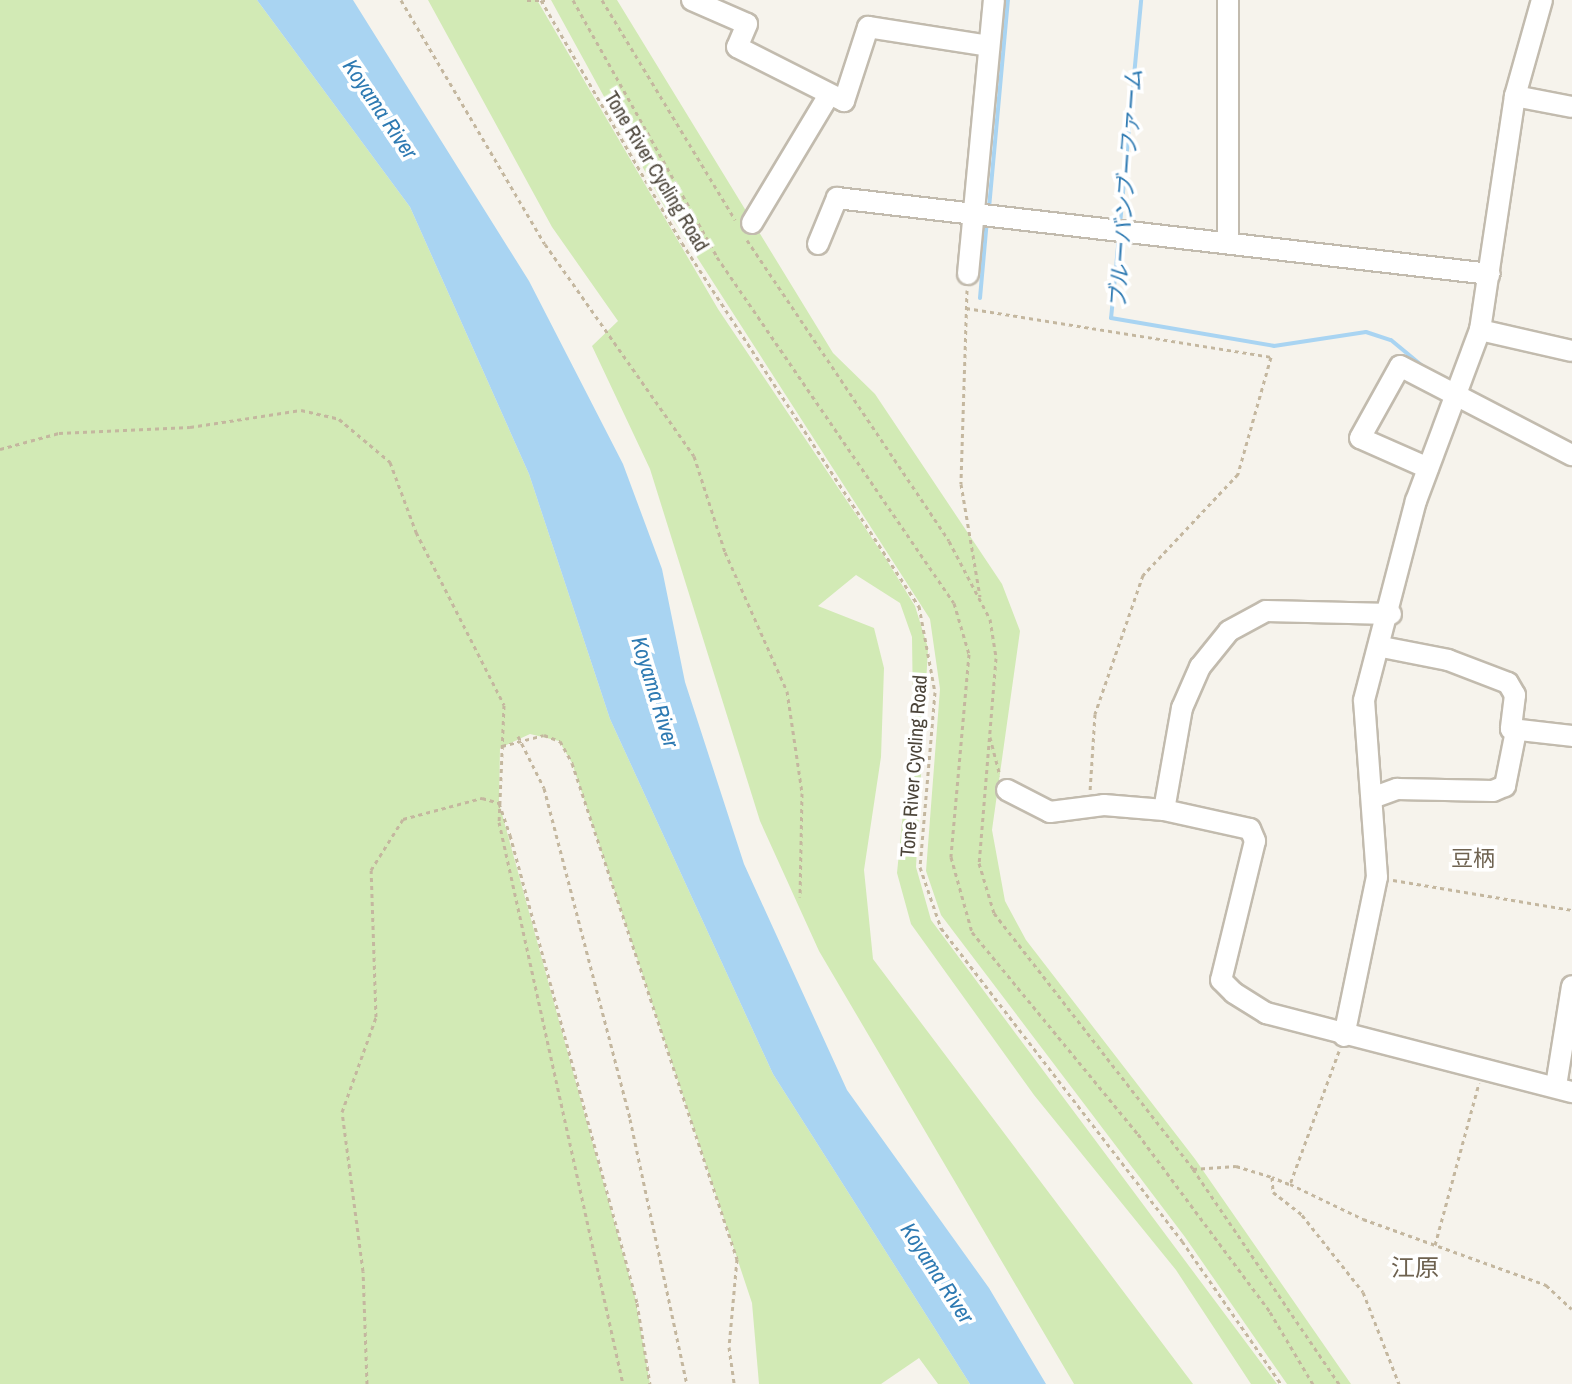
<!DOCTYPE html>
<html>
<head>
<meta charset="utf-8">
<style>
	body { margin:0 }
	#map { position:relative; width:1572px; height:1384px; overflow:hidden; background:#f6f3ec; font-family:"Archivo Narrow","Noto Sans JP",sans-serif }
	div>[style] { position:absolute }
	.green>* { inset:0; background:#d2eab5 }
	.water>* { inset:0; background:#a9d4f2 }
	.stream>* { height:4px; margin:-2px; padding:0 2px; transform-origin:2px; border-radius:2px; background:#a9d4f2 }
	.path>* { height:3px; margin-top:-1.5px; transform-origin:0; background:repeating-linear-gradient(90deg,#c4b79f 0 4px,transparent 0 8px) }
	.roads { filter:drop-shadow(2px 0 #c2bbae) drop-shadow(-2px 0 #c2bbae) drop-shadow(0 2px #c2bbae) drop-shadow(0 -2px #c2bbae) }
	.minor>* { height:20px; margin:-10px; padding:0 10px; transform-origin:10px; border-radius:10px; background:#fff }
	span { translate:-50% -50%; white-space:nowrap; text-align:center; line-height:1.15; -webkit-text-stroke:7px #fff; paint-order:stroke }
	.street-label { font-size:20px; color:#4b4439 }
	.water-label { font-size:22px; color:#2e7ab2; font-style:italic }
	.neighbourhood-label { font-size:22px; color:#6e6250 }
	.quarter-label { font-size:24px; color:#6e6250 }
</style>
</head>
<body>
<div id="map">
	<div class="green">
		<div style="clip-path:polygon(0 0,257px 0,410px 207px,529px 474px,610px 719px,773px 1074px,970px 1384px,938px 1384px,919px 1358px,881px 1384px,759px 1384px,752px 1303px,572px 763px,559px 741px,530px 734px,500px 748px,499px 803px,635px 1297px,650px 1384px,0 1384px)"></div>
		<div style="clip-path:polygon(428px 0,537px 0,718px 309px,886px 559px,915px 606px,928px 648px,916px 867px,931px 920px,1277px 1384px,1251px 1384px,1176px 1270px,1034px 1095px,911px 924px,897px 873px,913px 712px,912px 637px,900px 603px,856px 575px,818px 606px,874px 628px,884px 668px,881px 757px,864px 870px,873px 959px,1193px 1384px,1074px 1384px,819px 951px,760px 821px,650px 469px,592px 346px,618px 321px,552px 227px)"></div>
		<div style="clip-path:polygon(551px 0,617px 0,833px 353px,875px 394px,1002px 584px,1020px 631px,992px 830px,1005px 901px,1026px 940px,1195px 1159px,1351px 1384px,1287px 1384px,1185px 1237px,941px 915px,926px 871px,940px 689px,930px 619px,664px 206px)"></div>
	</div>
	<div class="water">
		<div style="clip-path:polygon(257px 0,353px 0,529px 281px,623px 464px,662px 569px,685px 682px,744px 864px,847px 1090px,989px 1288px,1046px 1384px,970px 1384px,773px 1074px,610px 719px,529px 474px,410px 207px)"></div>
	</div>
	<div class="stream">
		<div style="left:989px;top:208px;width:209px;rotate:-84.8deg"></div>
		<div style="left:1120px;top:224px;width:225px;rotate:-84.6deg"></div>
		<div style="left:1119px;top:237px;width:81px;rotate:95.6deg"></div>
		<div style="left:1111px;top:318px;width:165px;rotate:9.7deg"></div>
		<div style="left:1274px;top:346px;width:93px;rotate:-8.7deg"></div>
		<div style="left:1366px;top:332px;width:26px;rotate:18deg"></div>
		<div style="left:1391px;top:340px;width:45px;rotate:39.6deg"></div>
		<div style="left:980px;top:298px;width:78px;rotate:-84.9deg"></div>
	</div>
	<div class="path">
		<div style="left:401px;top:0;width:283px;rotate:59.5deg"></div>
		<div style="left:545px;top:244px;width:259px;rotate:54.9deg"></div>
		<div style="left:694px;top:456px;width:101px;rotate:72.1deg"></div>
		<div style="left:725px;top:552px;width:152px;rotate:66deg"></div>
		<div style="left:787px;top:691px;width:103px;rotate:81.6deg"></div>
		<div style="left:802px;top:793px;width:104px;rotate:91.1deg"></div>
		<div style="left:527px;top:0;width:18px"></div>
		<div style="left:541px;top:0;width:281px;rotate:59.9deg"></div>
		<div style="left:682px;top:243px;width:434px;rotate:56.9deg"></div>
		<div style="left:919px;top:606px;width:87px;rotate:79.5deg"></div>
		<div style="left:935px;top:692px;width:176px;rotate:94.9deg"></div>
		<div style="left:920px;top:867px;width:65px;rotate:71deg"></div>
		<div style="left:941px;top:928px;width:395px;rotate:52.4deg"></div>
		<div style="left:1182px;top:1241px;width:174px;rotate:55.3deg"></div>
		<div style="left:573px;top:0;width:295px;rotate:60.7deg"></div>
		<div style="left:717px;top:257px;width:419px;rotate:55.6deg"></div>
		<div style="left:954px;top:603px;width:53px;rotate:73.6deg"></div>
		<div style="left:969px;top:654px;width:204px;rotate:95.1deg"></div>
		<div style="left:951px;top:857px;width:78px;rotate:74.4deg"></div>
		<div style="left:972px;top:932px;width:261px;rotate:50.6deg"></div>
		<div style="left:1138px;top:1134px;width:222px;rotate:53.4deg"></div>
		<div style="left:1270px;top:1312px;width:84px;rotate:59.2deg"></div>
		<div style="left:602px;top:0;width:257px;rotate:58.8deg"></div>
		<div style="left:747px;top:240px;width:362px;rotate:56.1deg"></div>
		<div style="left:949px;top:541px;width:88px;rotate:62.3deg"></div>
		<div style="left:990px;top:619px;width:39px;rotate:81deg"></div>
		<div style="left:996px;top:658px;width:206px;rotate:94.7deg"></div>
		<div style="left:979px;top:863px;width:52px;rotate:73.3deg"></div>
		<div style="left:994px;top:913px;width:324px;rotate:52.1deg"></div>
		<div style="left:1193px;top:1169px;width:260px;rotate:55.8deg"></div>
		<div style="left:967px;top:290px;width:194px;rotate:91.8deg"></div>
		<div style="left:961px;top:484px;width:114px;rotate:80.4deg"></div>
		<div style="left:966px;top:308px;width:309px;rotate:9.1deg"></div>
		<div style="left:1271px;top:357px;width:122px;rotate:105.8deg"></div>
		<div style="left:1238px;top:474px;width:139px;rotate:133.2deg"></div>
		<div style="left:1143px;top:575px;width:147px;rotate:109.1deg"></div>
		<div style="left:1095px;top:714px;width:78px;rotate:93.7deg"></div>
		<div style="left:0;top:449px;width:61px;rotate:-15.2deg"></div>
		<div style="left:59px;top:433px;width:131px;rotate:-2.6deg"></div>
		<div style="left:190px;top:427px;width:112px;rotate:-8.7deg"></div>
		<div style="left:301px;top:410px;width:39px;rotate:13deg"></div>
		<div style="left:339px;top:419px;width:67px;rotate:40.1deg"></div>
		<div style="left:390px;top:462px;width:75px;rotate:69.6deg"></div>
		<div style="left:416px;top:532px;width:194px;rotate:63deg"></div>
		<div style="left:504px;top:705px;width:117px;rotate:92.4deg"></div>
		<div style="left:499px;top:822px;width:576px;rotate:77.56deg"></div>
		<div style="left:518px;top:736px;width:58px;rotate:63.4deg"></div>
		<div style="left:544px;top:788px;width:342px;rotate:75.4deg"></div>
		<div style="left:630px;top:1119px;width:271px;rotate:77.9deg"></div>
		<div style="left:990px;top:737px;width:40px;rotate:75.6deg"></div>
		<div style="left:502px;top:746px;width:43px;rotate:-14.7deg"></div>
		<div style="left:544px;top:735px;width:17px;rotate:21deg"></div>
		<div style="left:560px;top:741px;width:25px;rotate:61deg"></div>
		<div style="left:572px;top:763px;width:523px;rotate:71.6deg"></div>
		<div style="left:737px;top:1259px;width:88px;rotate:95.2deg"></div>
		<div style="left:729px;top:1347px;width:37px;rotate:82deg"></div>
		<div style="left:1393px;top:880px;width:181px;rotate:9.5deg"></div>
		<div style="left:1339px;top:1051px;width:142px;rotate:110.2deg"></div>
		<div style="left:1290px;top:1184px;width:81px;rotate:25.6deg"></div>
		<div style="left:1363px;top:1219px;width:195px;rotate:19.8deg"></div>
		<div style="left:1546px;top:1285px;width:35px;rotate:43deg"></div>
		<div style="left:1193px;top:1169px;width:43px;rotate:-4deg"></div>
		<div style="left:1236px;top:1166px;width:38px;rotate:17deg"></div>
		<div style="left:1289px;top:1184px;width:18px;rotate:-158deg"></div>
		<div style="left:1272px;top:1177px;width:15px;rotate:86deg"></div>
		<div style="left:1273px;top:1192px;width:37px;rotate:38deg"></div>
		<div style="left:1302px;top:1215px;width:98px;rotate:51.6deg"></div>
		<div style="left:1363px;top:1292px;width:99px;rotate:68.6deg"></div>
		<div style="left:1435px;top:1245px;width:168px;rotate:-74.8deg"></div>
		<div style="left:367px;top:1384px;width:113px;rotate:-92deg"></div>
		<div style="left:363px;top:1271px;width:160px;rotate:-97.5deg"></div>
		<div style="left:342px;top:1112px;width:101px;rotate:-70.3deg"></div>
		<div style="left:376px;top:1017px;width:147px;rotate:-91.9deg"></div>
		<div style="left:371px;top:870px;width:60px;rotate:-57.9deg"></div>
		<div style="left:403px;top:819px;width:82px;rotate:-14.9deg"></div>
		<div style="left:482px;top:798px;width:18px;rotate:16deg"></div>
		<div style="left:499px;top:803px;width:34px;rotate:71deg"></div>
		<div style="left:510px;top:835px;width:485px;rotate:74.8deg"></div>
		<div style="left:637px;top:1303px;width:82px;rotate:80.9deg"></div>
	</div>
	<div class="roads">
		<div class="minor">
			<div style="left:692px;top:0;width:60px;rotate:23.6deg"></div>
			<div style="left:747px;top:24px;width:25px;rotate:113deg"></div>
			<div style="left:737px;top:47px;width:120px;rotate:26.8deg"></div>
			<div style="left:844px;top:101px;width:78px;rotate:-72deg"></div>
			<div style="left:868px;top:27px;width:122px;rotate:8.9deg"></div>
			<div style="left:1228px;top:0;width:241px;rotate:90deg"></div>
			<div style="left:1515px;top:96px;width:58px;rotate:10.9deg"></div>
			<div style="left:752px;top:223px;width:146px;rotate:-59deg"></div>
			<div style="left:818px;top:244px;width:50px;rotate:-67.6deg"></div>
			<div style="left:837px;top:198px;width:657px;rotate:6.64deg"></div>
			<div style="left:968px;top:274px;width:275px;rotate:-84.6deg"></div>
			<div style="left:1480px;top:330px;width:94px;rotate:12.9deg"></div>
			<div style="left:1428px;top:468px;width:74px;rotate:-156.2deg"></div>
			<div style="left:1360px;top:438px;width:82px;rotate:-60.9deg"></div>
			<div style="left:1400px;top:366px;width:194px;rotate:27.4deg"></div>
			<div style="left:1382px;top:647px;width:67px;rotate:11.1deg"></div>
			<div style="left:1448px;top:660px;width:64px;rotate:21deg"></div>
			<div style="left:1508px;top:683px;width:14px;rotate:60deg"></div>
			<div style="left:1515px;top:695px;width:34px;rotate:97deg"></div>
			<div style="left:1511px;top:729px;width:61px;rotate:6.5deg"></div>
			<div style="left:1007px;top:790px;width:48px;rotate:27.1deg"></div>
			<div style="left:1050px;top:812px;width:54px;rotate:-7.4deg"></div>
			<div style="left:1104px;top:805px;width:60px;rotate:4.8deg"></div>
			<div style="left:1164px;top:810px;width:88px;rotate:12.5deg"></div>
			<div style="left:1250px;top:829px;width:13px;rotate:67deg"></div>
			<div style="left:1255px;top:841px;width:143px;rotate:103.7deg"></div>
			<div style="left:1221px;top:980px;width:18px;rotate:45deg"></div>
			<div style="left:1234px;top:993px;width:38px;rotate:32deg"></div>
			<div style="left:1266px;top:1013px;width:316px;rotate:14.5deg"></div>
			<div style="left:1372px;top:798px;width:27px;rotate:-20deg"></div>
			<div style="left:1397px;top:789px;width:96px;rotate:1.2deg"></div>
			<div style="left:1493px;top:791px;width:13px;rotate:-23deg"></div>
			<div style="left:1505px;top:786px;width:56px;rotate:-78.7deg"></div>
			<div style="left:1164px;top:810px;width:104px;rotate:-80deg"></div>
			<div style="left:1182px;top:708px;width:45px;rotate:-66.3deg"></div>
			<div style="left:1200px;top:667px;width:46px;rotate:-51.1deg"></div>
			<div style="left:1229px;top:631px;width:42px;rotate:-28.4deg"></div>
			<div style="left:1266px;top:611px;width:125px;rotate:1.4deg"></div>
			<div style="left:1344px;top:1036px;width:162px;rotate:-78.3deg"></div>
			<div style="left:1377px;top:877px;width:177px;rotate:-94.2deg"></div>
			<div style="left:1364px;top:700px;width:206px;rotate:-75.4deg"></div>
			<div style="left:1416px;top:501px;width:183px;rotate:-69.5deg"></div>
			<div style="left:1480px;top:330px;width:237px;rotate:-81.5deg"></div>
			<div style="left:1515px;top:96px;width:100px;rotate:-74.3deg"></div>
			<div style="left:1556px;top:1086px;width:101px;rotate:-80.9deg"></div>
		</div>
	</div>
	<div class="street-label">
		<span style="left:657px;top:171px;rotate:59deg">Tone River Cycling Road</span>
		<span style="left:913px;top:766px;rotate:-86deg">Tone River Cycling Road</span>
	</div>
	<div class="water-label">
		<span style="left:380px;top:109px;rotate:56deg">Koyama River</span>
		<span style="left:1126px;top:189px;rotate:-86deg">ブルーバンブーファーム</span>
		<span style="left:655px;top:692px;rotate:73deg">Koyama River</span>
		<span style="left:937px;top:1273px;rotate:57deg">Koyama River</span>
	</div>
	<div class="neighbourhood-label">
		<span style="left:1473px;top:859px">豆柄</span>
	</div>
	<div class="quarter-label">
		<span style="left:1415px;top:1268px">江原</span>
	</div>
</div>
</body>
</html>
